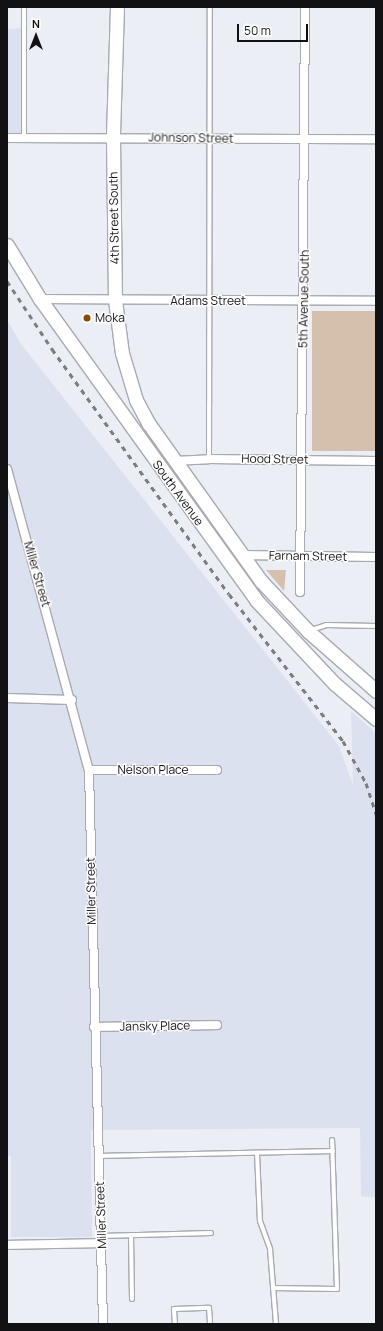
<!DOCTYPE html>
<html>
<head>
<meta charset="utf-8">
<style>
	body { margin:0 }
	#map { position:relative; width:383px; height:1331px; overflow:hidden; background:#eceef6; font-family:Manrope,sans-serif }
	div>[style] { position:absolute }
	.built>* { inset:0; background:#dce1ef }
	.green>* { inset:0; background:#d5c0ae }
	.roads { filter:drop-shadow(1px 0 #a7aab1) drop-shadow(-1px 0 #a7aab1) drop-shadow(0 1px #a7aab1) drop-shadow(0 -1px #a7aab1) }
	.service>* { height:4px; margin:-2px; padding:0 2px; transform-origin:2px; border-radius:2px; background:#fff }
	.minor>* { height:8px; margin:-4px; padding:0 4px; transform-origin:4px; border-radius:4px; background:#fff }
	.trunk>* { height:13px; margin:-6.5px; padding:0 6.5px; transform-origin:6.5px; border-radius:6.5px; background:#fff }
	.rail>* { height:3px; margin-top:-1.5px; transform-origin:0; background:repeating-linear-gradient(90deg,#7c7d82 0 5px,transparent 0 10px) }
	.dots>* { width:11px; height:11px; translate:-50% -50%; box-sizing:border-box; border:2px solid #fff; border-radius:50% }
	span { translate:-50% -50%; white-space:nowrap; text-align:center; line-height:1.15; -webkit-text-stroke:3px #fff; paint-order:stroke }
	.street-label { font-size:12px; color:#121215 }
	.poi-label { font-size:12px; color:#121215 }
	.left { translate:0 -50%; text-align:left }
	.frame { position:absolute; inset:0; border:8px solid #121215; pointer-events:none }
	.north { position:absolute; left:16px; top:16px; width:40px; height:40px; -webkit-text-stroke:3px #fff; paint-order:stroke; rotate:0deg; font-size:11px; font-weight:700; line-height:16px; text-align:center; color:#121215 }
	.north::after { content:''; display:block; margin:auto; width:14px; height:18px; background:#121215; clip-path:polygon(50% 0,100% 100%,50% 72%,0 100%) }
	.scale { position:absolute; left:237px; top:24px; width:71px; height:18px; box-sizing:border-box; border:2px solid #121215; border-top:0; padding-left:5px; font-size:12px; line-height:14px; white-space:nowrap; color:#121215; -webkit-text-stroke:3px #fff; paint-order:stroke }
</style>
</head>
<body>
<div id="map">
	<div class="built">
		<div style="clip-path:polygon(24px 28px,24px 138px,7px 138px,7px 29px)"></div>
		<div style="clip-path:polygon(7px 320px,21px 344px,339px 746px,353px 785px,351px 711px,376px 733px,376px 1198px,361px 1196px,360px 1128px,91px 1130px,92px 1237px,11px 1237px,11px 1156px,7px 1156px)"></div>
	</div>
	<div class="green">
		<div style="clip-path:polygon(312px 311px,376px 311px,376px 451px,312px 451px)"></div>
		<div style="clip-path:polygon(266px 570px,286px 570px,284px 591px)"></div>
	</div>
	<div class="roads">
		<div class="service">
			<div style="left:24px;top:138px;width:131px;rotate:-90deg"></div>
			<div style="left:209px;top:459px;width:452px;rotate:-89.9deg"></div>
			<div style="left:311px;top:630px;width:16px;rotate:-18deg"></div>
			<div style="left:326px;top:625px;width:50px;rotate:1.1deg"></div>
			<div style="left:257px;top:1153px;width:68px;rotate:87.5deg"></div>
			<div style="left:260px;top:1221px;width:30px;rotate:70deg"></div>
			<div style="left:270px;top:1249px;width:75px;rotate:85.4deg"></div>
			<div style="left:99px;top:1156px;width:234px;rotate:-1.2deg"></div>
			<div style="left:131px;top:1235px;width:64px;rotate:89.1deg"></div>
			<div style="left:102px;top:1236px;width:109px;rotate:-1.6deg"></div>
			<div style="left:273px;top:1288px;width:64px;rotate:0.9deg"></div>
			<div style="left:337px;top:1289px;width:149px;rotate:-91.9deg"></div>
			<div style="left:175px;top:1324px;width:15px;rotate:-94deg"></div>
			<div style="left:174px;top:1309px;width:35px;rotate:-2deg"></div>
			<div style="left:209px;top:1308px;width:16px;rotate:86deg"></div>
		</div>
		<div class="minor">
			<div style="left:7px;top:138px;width:369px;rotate:0.2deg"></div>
			<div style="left:40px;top:299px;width:336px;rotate:0.3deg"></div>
			<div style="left:174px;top:461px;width:35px;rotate:-3deg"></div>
			<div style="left:209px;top:459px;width:167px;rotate:0.7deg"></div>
			<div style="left:7px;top:469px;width:312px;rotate:74.8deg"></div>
			<div style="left:89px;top:770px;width:554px;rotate:88.55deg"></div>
			<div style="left:241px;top:555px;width:135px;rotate:0.8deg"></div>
			<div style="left:300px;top:592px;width:585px;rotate:-89.51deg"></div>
			<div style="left:7px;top:698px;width:65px;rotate:1.8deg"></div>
			<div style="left:89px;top:770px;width:128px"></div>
			<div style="left:94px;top:1027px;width:123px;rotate:-0.9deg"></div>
			<div style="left:7px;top:1245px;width:95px;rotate:-1.2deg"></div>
		</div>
		<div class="trunk">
			<div style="left:117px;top:7px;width:130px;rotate:91.8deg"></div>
			<div style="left:113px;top:137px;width:163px;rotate:89.3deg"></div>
			<div style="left:115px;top:300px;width:53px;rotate:82.5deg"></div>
			<div style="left:122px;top:353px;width:49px;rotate:73.4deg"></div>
			<div style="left:136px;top:400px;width:27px;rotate:62deg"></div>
			<div style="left:149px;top:424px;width:193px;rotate:54.5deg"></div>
			<div style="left:261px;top:581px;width:69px;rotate:46.8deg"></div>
			<div style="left:308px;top:631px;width:91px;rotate:41.4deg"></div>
			<div style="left:7px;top:245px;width:63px;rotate:58.6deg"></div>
			<div style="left:40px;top:299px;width:370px;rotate:54.3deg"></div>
			<div style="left:256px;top:600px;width:115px;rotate:46.8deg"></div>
			<div style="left:335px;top:684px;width:54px;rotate:40.5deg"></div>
		</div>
	</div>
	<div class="rail">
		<div style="left:7px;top:281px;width:82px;rotate:56.5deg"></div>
		<div style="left:52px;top:349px;width:302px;rotate:54.2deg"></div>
		<div style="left:229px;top:594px;width:186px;rotate:52.2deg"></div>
		<div style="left:343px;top:741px;width:48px;rotate:61.3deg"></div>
		<div style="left:366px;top:783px;width:33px;rotate:72deg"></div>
	</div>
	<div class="dots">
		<div style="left:87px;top:318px;background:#844c00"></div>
	</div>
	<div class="street-label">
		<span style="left:191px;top:138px;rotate:1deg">Johnson Street</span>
		<span style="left:114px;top:218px;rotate:-91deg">4th Street South</span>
		<span style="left:304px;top:299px;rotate:-89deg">5th Avenue South</span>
		<span style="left:208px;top:301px">Adams Street</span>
		<span style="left:275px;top:459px;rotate:1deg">Hood Street</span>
		<span style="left:178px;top:493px;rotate:54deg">South Avenue</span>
		<span style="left:308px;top:556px;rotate:1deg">Farnam Street</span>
		<span style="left:37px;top:574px;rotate:74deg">Miller Street</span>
		<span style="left:153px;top:770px">Nelson Place</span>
		<span style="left:91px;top:891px;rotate:-91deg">Miller Street</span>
		<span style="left:155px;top:1026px;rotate:-1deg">Jansky Place</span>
		<span style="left:101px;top:1215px;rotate:-92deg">Miller Street</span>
	</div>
	<div class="poi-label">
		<span class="left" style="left:95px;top:318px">Moka</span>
	</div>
	<div class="frame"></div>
	<div class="north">N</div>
	<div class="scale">50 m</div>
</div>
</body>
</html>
